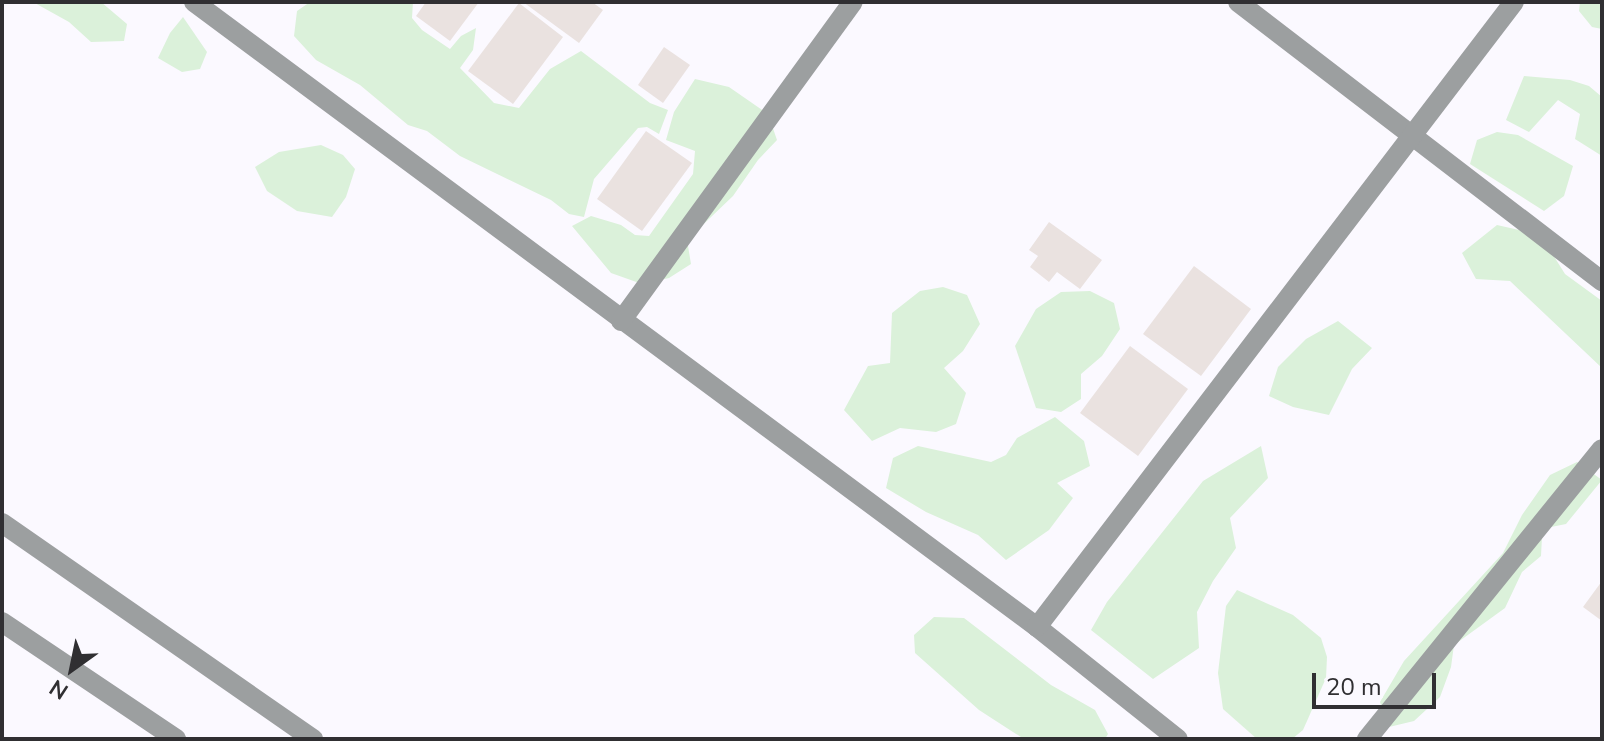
<!DOCTYPE html>
<html>
<head>
<meta charset="utf-8">
<style>
	body { margin:0 }
	#map { position:relative; width:1604px; height:741px; overflow:hidden; background:#fbf9ff; font-family:"Nunito Sans",sans-serif }
	div>[style] { position:absolute }
	.green>* { inset:0; background:#dbf1da }
	.building>* { inset:0; background:#eae2e0 }
	.street>* { height:20px; margin:-10px; padding:0 10px; transform-origin:10px; border-radius:10px; background:#9c9fa0 }
	span { translate:-50% -50%; white-space:nowrap; text-align:center; line-height:1.15; -webkit-text-stroke:7px #fbf9ff; paint-order:stroke }
	.frame { position:absolute; inset:0; border:4px solid #302f32; pointer-events:none }
	.north { position:absolute; left:32px; top:629px; width:80px; height:80px; -webkit-text-stroke:6px #fbf9ff; paint-order:stroke; rotate:213deg; font-size:22px; font-weight:700; line-height:32px; text-align:center; color:#302f32 }
	.north::after { content:''; display:block; margin:auto; width:28px; height:36px; background:#302f32; clip-path:polygon(50% 0,100% 100%,50% 72%,0 100%) }
	.scale { position:absolute; left:1312px; top:673px; width:124px; height:36px; box-sizing:border-box; border:4px solid #302f32; border-top:0; padding-left:10px; font-size:24px; line-height:28px; white-space:nowrap; color:#302f32; -webkit-text-stroke:6px #fbf9ff; paint-order:stroke }
</style>
</head>
<body>
<div id="map">
	<div class="green">
		<div style="clip-path:polygon(33px 2px,101px 2px,127px 24px,124px 41px,91px 42px,69px 22px)"></div>
		<div style="clip-path:polygon(310px 2px,413px 2px,412px 18px,422px 30px,450px 49px,461px 36px,476px 28px,473px 50px,460px 68px,494px 103px,519px 108px,550px 69px,581px 51px,650px 103px,668px 110px,659px 134px,647px 127px,638px 128px,594px 179px,584px 217px,569px 214px,551px 200px,460px 156px,427px 131px,408px 125px,360px 85px,316px 60px,294px 36px,297px 11px)"></div>
		<div style="clip-path:polygon(1580px 2px,1602px 2px,1602px 29px,1592px 27px,1579px 11px)"></div>
		<div style="clip-path:polygon(183px 17px,207px 52px,200px 69px,182px 72px,158px 58px,170px 33px)"></div>
		<div style="clip-path:polygon(1524px 76px,1570px 80px,1589px 86px,1602px 97px,1602px 156px,1575px 139px,1580px 114px,1558px 100px,1529px 132px,1506px 120px)"></div>
		<div style="clip-path:polygon(695px 79px,729px 87px,768px 114px,777px 140px,758px 160px,733px 196px,687px 240px,691px 264px,669px 278px,642px 284px,611px 273px,572px 226px,591px 216px,621px 225px,635px 235px,649px 236px,693px 174px,695px 151px,666px 140px,674px 112px)"></div>
		<div style="clip-path:polygon(1497px 132px,1518px 135px,1573px 166px,1564px 196px,1544px 211px,1470px 164px,1477px 140px)"></div>
		<div style="clip-path:polygon(321px 145px,343px 155px,355px 169px,346px 197px,332px 217px,297px 211px,267px 191px,255px 167px,279px 152px)"></div>
		<div style="clip-path:polygon(1497px 225px,1519px 230px,1550px 250px,1565px 274px,1602px 301px,1602px 368px,1510px 281px,1476px 279px,1462px 253px)"></div>
		<div style="clip-path:polygon(943px 287px,967px 295px,980px 324px,963px 351px,944px 368px,966px 393px,956px 424px,936px 432px,900px 428px,872px 441px,844px 410px,868px 366px,890px 363px,892px 313px,920px 291px)"></div>
		<div style="clip-path:polygon(1090px 291px,1114px 303px,1120px 329px,1102px 356px,1081px 374px,1081px 399px,1061px 412px,1036px 408px,1015px 346px,1036px 309px,1061px 292px)"></div>
		<div style="clip-path:polygon(1338px 321px,1372px 348px,1352px 369px,1329px 415px,1293px 407px,1269px 396px,1278px 367px,1306px 339px)"></div>
		<div style="clip-path:polygon(1055px 417px,1084px 441px,1090px 466px,1057px 483px,1073px 498px,1049px 530px,1006px 560px,978px 535px,926px 512px,886px 488px,893px 458px,918px 446px,991px 462px,1006px 455px,1017px 438px)"></div>
		<div style="clip-path:polygon(1261px 446px,1268px 478px,1230px 518px,1236px 548px,1213px 581px,1197px 612px,1199px 648px,1153px 679px,1091px 630px,1107px 602px,1203px 481px)"></div>
		<div style="clip-path:polygon(1577px 462px,1602px 480px,1566px 524px,1551px 527px,1542px 537px,1541px 556px,1522px 572px,1505px 608px,1454px 645px,1451px 667px,1440px 697px,1414px 721px,1389px 727px,1380px 702px,1404px 661px,1503px 553px,1522px 515px,1550px 475px)"></div>
		<div style="clip-path:polygon(1237px 590px,1293px 615px,1321px 638px,1327px 657px,1326px 678px,1303px 730px,1292px 739px,1257px 739px,1223px 709px,1218px 673px,1226px 606px)"></div>
		<div style="clip-path:polygon(934px 617px,964px 618px,1051px 685px,1095px 710px,1108px 734px,1105px 739px,1024px 739px,979px 710px,915px 653px,914px 635px)"></div>
	</div>
	<div class="building">
		<div style="clip-path:polygon(426px 2px,479px 2px,450px 41px,416px 16px)"></div>
		<div style="clip-path:polygon(523px 2px,592px 2px,603px 10px,579px 43px)"></div>
		<div style="clip-path:polygon(519px 3px,563px 37px,513px 104px,468px 71px)"></div>
		<div style="clip-path:polygon(664px 47px,690px 65px,663px 103px,638px 85px)"></div>
		<div style="clip-path:polygon(646px 131px,692px 163px,642px 231px,597px 199px)"></div>
		<div style="clip-path:polygon(1049px 222px,1102px 260px,1080px 289px,1057px 272px,1049px 282px,1030px 267px,1038px 256px,1029px 250px)"></div>
		<div style="clip-path:polygon(1194px 266px,1251px 309px,1201px 376px,1143px 334px)"></div>
		<div style="clip-path:polygon(1130px 346px,1188px 389px,1138px 456px,1080px 413px)"></div>
		<div style="clip-path:polygon(1602px 581px,1602px 621px,1583px 607px)"></div>
	</div>
	<div class="street">
		<div style="left:194px;top:2px;width:1049px;rotate:36.55deg"></div>
		<div style="left:1037px;top:627px;width:180px;rotate:38.5deg"></div>
		<div style="left:1238px;top:2px;width:459px;rotate:37.5deg"></div>
		<div style="left:621px;top:321px;width:394px;rotate:-54deg"></div>
		<div style="left:2px;top:523px;width:379px;rotate:34.8deg"></div>
		<div style="left:2px;top:622px;width:210px;rotate:33.9deg"></div>
		<div style="left:1037px;top:627px;width:786px;rotate:-52.65deg"></div>
		<div style="left:1367px;top:739px;width:373px;rotate:-51deg"></div>
	</div>
	<div class="frame"></div>
	<div class="north">N</div>
	<div class="scale">20 m</div>
</div>
</body>
</html>
